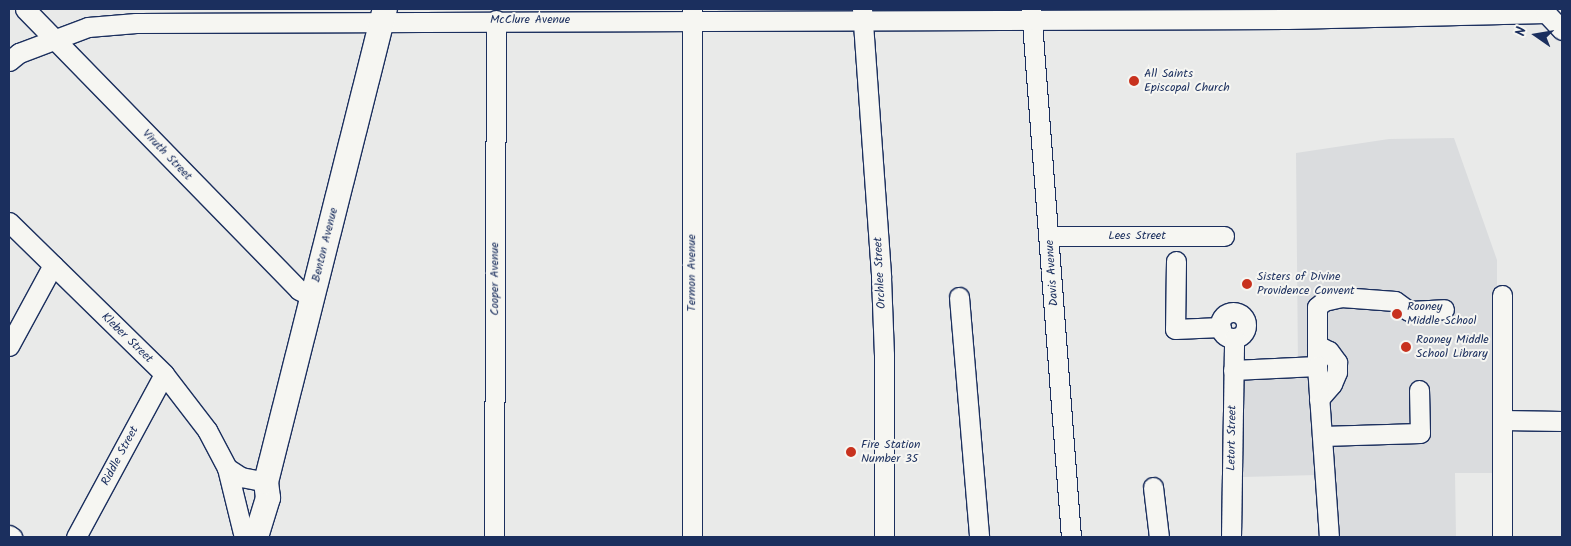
<!DOCTYPE html>
<html>
<head>
<meta charset="utf-8">
<style>
	body { margin:0 }
	#map { position:relative; width:1571px; height:546px; overflow:hidden; background:#e9eae9; font-family:Kalam,sans-serif }
	div>[style] { position:absolute }
	.built>* { inset:0; background:#dadcde }
	.roads { filter:drop-shadow(1px 0 #1b2f5e) drop-shadow(-1px 0 #1b2f5e) drop-shadow(0 1px #1b2f5e) drop-shadow(0 -1px #1b2f5e) }
	.minor>* { height:19px; margin:-9.5px; padding:0 9.5px; transform-origin:9.5px; border-radius:9.5px; background:#f6f6f2 }
	.minor>.ring { margin:-9.5px; padding:0; box-sizing:content-box; background:none; border:19px solid #f6f6f2; border-radius:50% }
	.major>* { height:24px; margin:-12px; padding:0 12px; transform-origin:12px; border-radius:12px; background:#f6f6f2 }
	.dots>* { width:14px; height:14px; translate:-50% -50%; box-sizing:border-box; border:2px solid #f6f6f2; border-radius:50% }
	span { translate:-50% -50%; white-space:nowrap; text-align:center; line-height:1.15; -webkit-text-stroke:4px #f6f6f2; paint-order:stroke }
	.street-label { font-size:12px; color:#1b2f5e }
	.poi-label { font-size:12px; color:#1b2f5e }
	.left { translate:0 -50%; text-align:left }
	.frame { position:absolute; inset:0; border:10px solid #1b2f5e; pointer-events:none }
	.north { position:absolute; left:1511px; top:10px; width:50px; height:50px; -webkit-text-stroke:4px #f6f6f2; paint-order:stroke; rotate:283deg; font-size:14px; font-weight:700; line-height:20px; text-align:center; color:#1b2f5e }
	.north::after { content:''; display:block; margin:auto; width:18px; height:22px; background:#1b2f5e; clip-path:polygon(50% 0,100% 100%,50% 72%,0 100%) }
</style>
</head>
<body>
<div id="map">
	<div class="built">
		<div style="clip-path:polygon(1454px 138px,1497px 260px,1497px 473px,1455px 473px,1456px 537px,1320px 537px,1317px 475px,1243px 477px,1242px 369px,1298px 367px,1296px 153px,1389px 139px)"></div>
	</div>
	<div class="roads">
		<div class="minor">
			<div style="left:25px;top:9px;width:392px;rotate:45.7deg"></div>
			<div style="left:299px;top:290px;width:16px;rotate:27deg"></div>
			<div style="left:862px;top:9px;width:269px;rotate:85.9deg"></div>
			<div style="left:881px;top:277px;width:78px;rotate:87.8deg"></div>
			<div style="left:884px;top:355px;width:182px;rotate:90deg"></div>
			<div style="left:1031px;top:9px;width:530px;rotate:85.67deg"></div>
			<div style="left:9px;top:61px;width:13px;rotate:-39deg"></div>
			<div style="left:19px;top:53px;width:74px;rotate:-20.6deg"></div>
			<div style="left:88px;top:27px;width:48px;rotate:-4.8deg"></div>
			<div style="left:136px;top:23px;width:1151px;rotate:-0.2deg"></div>
			<div style="left:1287px;top:19px;width:259px;rotate:-1.3deg"></div>
			<div style="left:1546px;top:13px;width:23px;rotate:47deg"></div>
			<div style="left:9px;top:222px;width:217px;rotate:44.4deg"></div>
			<div style="left:164px;top:374px;width:71px;rotate:52.5deg"></div>
			<div style="left:207px;top:430px;width:43px;rotate:62.2deg"></div>
			<div style="left:227px;top:468px;width:71px;rotate:76.2deg"></div>
			<div style="left:1049px;top:236px;width:175px"></div>
			<div style="left:1176px;top:261px;width:68px;rotate:90.8deg"></div>
			<div style="left:1175px;top:329px;width:46px;rotate:-2.5deg"></div>
			<div style="left:1502px;top:295px;width:242px;rotate:90deg"></div>
			<div style="left:959px;top:297px;width:241px;rotate:85.2deg"></div>
			<div class="ring" style="left:1220px;top:312px;width:7px;height:7px"></div>
			<div style="left:1317px;top:345px;width:13px;rotate:27deg"></div>
			<div style="left:1329px;top:351px;width:14px;rotate:54deg"></div>
			<div style="left:1337px;top:362px;width:10px;rotate:90deg"></div>
			<div style="left:1337px;top:372px;width:13px;rotate:113deg"></div>
			<div style="left:1332px;top:384px;width:20px;rotate:131deg"></div>
			<div style="left:9px;top:346px;width:92px;rotate:-61.5deg"></div>
			<div style="left:1317px;top:366px;width:59px;rotate:-90deg"></div>
			<div style="left:1317px;top:307px;width:9px;rotate:-41deg"></div>
			<div style="left:1324px;top:301px;width:17px;rotate:-13deg"></div>
			<div style="left:1341px;top:297px;width:54px;rotate:4.2deg"></div>
			<div style="left:1395px;top:301px;width:17px;rotate:36deg"></div>
			<div style="left:1409px;top:311px;width:35px;rotate:-3deg"></div>
			<div style="left:1233px;top:370px;width:84px;rotate:-2.7deg"></div>
			<div style="left:1317px;top:366px;width:171px;rotate:86deg"></div>
			<div style="left:1502px;top:420px;width:60px;rotate:1deg"></div>
			<div style="left:1322px;top:436px;width:98px;rotate:-1.8deg"></div>
			<div style="left:1420px;top:433px;width:43px;rotate:-91.3deg"></div>
			<div style="left:227px;top:468px;width:17px;rotate:33deg"></div>
			<div style="left:241px;top:477px;width:25px;rotate:11deg"></div>
			<div style="left:1153px;top:487px;width:50px;rotate:83.2deg"></div>
			<div style="left:9px;top:535px;width:4px;rotate:34deg"></div>
			<div style="left:76px;top:537px;width:185px;rotate:-61.6deg"></div>
			<div style="left:494px;top:537px;width:517px;rotate:-89.78deg"></div>
			<div style="left:692px;top:537px;width:528px;rotate:-90deg"></div>
			<div style="left:1231px;top:537px;width:199px;rotate:-89.1deg"></div>
		</div>
		<div class="major">
			<div style="left:256px;top:537px;width:41px;rotate:-72.9deg"></div>
			<div style="left:268px;top:498px;width:16px;rotate:-97deg"></div>
			<div style="left:266px;top:482px;width:488px;rotate:-75.9deg"></div>
		</div>
	</div>
	<div class="dots">
		<div style="left:1134px;top:81px;background:#c8321e"></div>
		<div style="left:1247px;top:284px;background:#c8321e"></div>
		<div style="left:1397px;top:314px;background:#c8321e"></div>
		<div style="left:1406px;top:347px;background:#c8321e"></div>
		<div style="left:851px;top:452px;background:#c8321e"></div>
	</div>
	<div class="street-label">
		<span style="left:530px;top:20px">McClure Avenue</span>
		<span style="left:167px;top:155px;rotate:46deg">Viruth Street</span>
		<span style="left:1137px;top:236px">Lees Street</span>
		<span style="left:325px;top:245px;rotate:-76deg">Benton Avenue</span>
		<span style="left:692px;top:273px;rotate:-90deg">Termon Avenue</span>
		<span style="left:880px;top:273px;rotate:-93deg">Orchlee Street</span>
		<span style="left:1052px;top:273px;rotate:-94deg">Davis Avenue</span>
		<span style="left:495px;top:279px;rotate:-90deg">Cooper Avenue</span>
		<span style="left:127px;top:338px;rotate:44deg">Kleber Street</span>
		<span style="left:1232px;top:438px;rotate:-89deg">Letort Street</span>
		<span style="left:120px;top:456px;rotate:-62deg">Riddle Street</span>
	</div>
	<div class="poi-label">
		<span class="left" style="left:1144px;top:81px">All Saints<br>Episcopal Church</span>
		<span class="left" style="left:1257px;top:284px">Sisters of Divine<br>Providence Convent</span>
		<span class="left" style="left:1407px;top:314px">Rooney<br>Middle School</span>
		<span class="left" style="left:1416px;top:347px">Rooney Middle<br>School Library</span>
		<span class="left" style="left:861px;top:452px">Fire Station<br>Number 35</span>
	</div>
	<div class="frame"></div>
	<div class="north">N</div>
</div>
</body>
</html>
